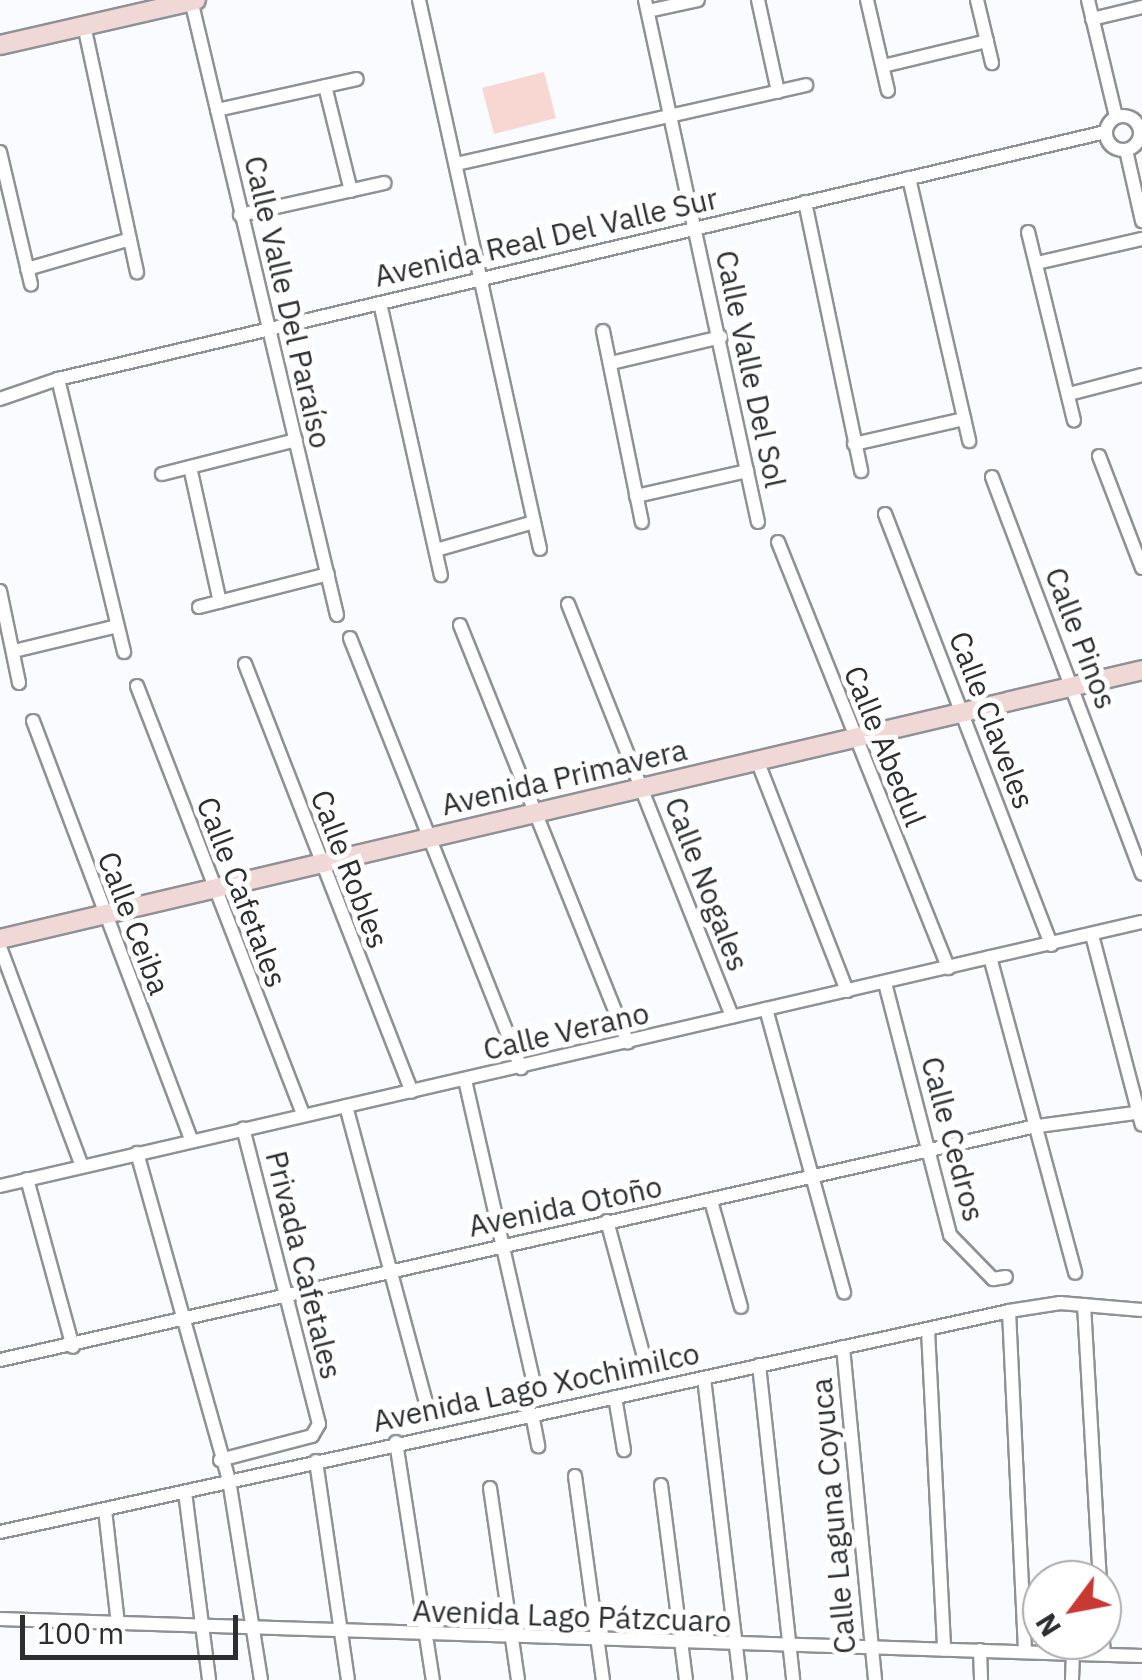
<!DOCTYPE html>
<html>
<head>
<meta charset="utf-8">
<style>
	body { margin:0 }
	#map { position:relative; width:1142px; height:1680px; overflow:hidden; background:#fafbfe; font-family:"IBM Plex Sans",sans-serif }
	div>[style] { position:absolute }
	.green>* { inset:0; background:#f8d7d2 }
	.roads { filter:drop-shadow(2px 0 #8f9196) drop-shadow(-2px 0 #8f9196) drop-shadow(0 2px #8f9196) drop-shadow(0 -2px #8f9196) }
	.street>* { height:12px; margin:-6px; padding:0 6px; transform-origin:6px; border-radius:6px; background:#fff }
	.street>.ring { margin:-6px; padding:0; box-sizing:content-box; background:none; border:12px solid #fff; border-radius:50% }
	.secondary>* { height:18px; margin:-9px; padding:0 9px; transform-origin:9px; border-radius:9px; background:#efd8d5 }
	span { translate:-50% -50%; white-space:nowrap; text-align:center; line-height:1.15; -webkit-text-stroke:10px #fff; paint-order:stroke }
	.street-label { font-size:30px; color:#2d2e30 }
	.north { position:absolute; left:1022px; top:1560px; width:100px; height:100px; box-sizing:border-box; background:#fff; border:2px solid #ababac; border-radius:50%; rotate:238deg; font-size:28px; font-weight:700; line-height:40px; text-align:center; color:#2d2e30 }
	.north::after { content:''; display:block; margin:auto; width:35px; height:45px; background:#c73932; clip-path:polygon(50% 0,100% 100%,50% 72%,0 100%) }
	.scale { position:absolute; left:20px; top:1615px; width:218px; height:45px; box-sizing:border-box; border:5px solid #2d2e30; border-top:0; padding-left:12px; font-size:30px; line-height:35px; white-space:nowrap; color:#2d2e30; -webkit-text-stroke:8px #fff; paint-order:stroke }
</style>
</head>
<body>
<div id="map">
	<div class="green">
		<div style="clip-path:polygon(544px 72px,556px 118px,494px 134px,482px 88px)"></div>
	</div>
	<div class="roads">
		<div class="street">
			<div style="left:191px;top:0;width:632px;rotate:76.65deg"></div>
			<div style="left:419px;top:0;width:562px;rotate:77.57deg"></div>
			<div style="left:645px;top:0;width:534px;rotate:77.79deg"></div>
			<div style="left:758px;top:0;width:94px;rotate:77.7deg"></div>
			<div style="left:867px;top:0;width:93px;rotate:77deg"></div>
			<div style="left:977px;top:0;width:65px;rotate:76.6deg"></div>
			<div style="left:1088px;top:0;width:120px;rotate:76.5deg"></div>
			<div style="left:648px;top:11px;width:51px;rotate:-12.4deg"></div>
			<div style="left:1092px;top:19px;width:51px;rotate:-13.5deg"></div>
			<div style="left:84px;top:25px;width:253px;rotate:77.9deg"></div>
			<div style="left:883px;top:66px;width:107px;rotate:-13.5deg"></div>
			<div style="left:325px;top:86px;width:108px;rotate:76.1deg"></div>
			<div style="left:217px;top:110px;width:143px;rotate:-12.5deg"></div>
			<div class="ring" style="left:1106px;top:116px;width:22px;height:22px"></div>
			<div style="left:1126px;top:150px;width:73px;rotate:77.3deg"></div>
			<div style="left:0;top:152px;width:136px;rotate:76.8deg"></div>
			<div style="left:456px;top:164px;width:359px;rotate:-12.7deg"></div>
			<div style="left:909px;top:178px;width:270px;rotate:77.1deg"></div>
			<div style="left:805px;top:202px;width:275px;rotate:78.2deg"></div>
			<div style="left:240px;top:215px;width:148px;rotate:-12.5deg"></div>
			<div style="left:1028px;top:232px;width:194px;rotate:76.3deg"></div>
			<div style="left:1037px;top:263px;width:108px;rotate:-12.9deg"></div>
			<div style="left:27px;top:269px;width:107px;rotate:-16.2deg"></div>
			<div style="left:380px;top:303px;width:279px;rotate:77.4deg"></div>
			<div style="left:603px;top:331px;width:195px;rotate:78.5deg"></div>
			<div style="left:611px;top:363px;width:113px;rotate:-13.3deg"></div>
			<div style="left:58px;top:379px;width:281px;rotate:76.4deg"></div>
			<div style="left:1069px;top:394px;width:75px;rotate:-14.6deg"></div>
			<div style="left:0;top:399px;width:61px;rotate:-19deg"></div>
			<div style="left:58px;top:379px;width:1076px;rotate:-13.27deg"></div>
			<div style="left:854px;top:444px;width:113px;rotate:-12.8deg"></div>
			<div style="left:1099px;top:456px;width:120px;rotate:69deg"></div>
			<div style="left:190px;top:467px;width:138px;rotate:77.5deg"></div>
			<div style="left:162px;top:474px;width:138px;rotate:-14.2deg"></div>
			<div style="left:992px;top:477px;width:424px;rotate:69.3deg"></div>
			<div style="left:636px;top:496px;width:114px;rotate:-12.7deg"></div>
			<div style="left:885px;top:514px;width:462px;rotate:68.9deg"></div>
			<div style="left:778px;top:542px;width:459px;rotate:68.2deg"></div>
			<div style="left:436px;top:550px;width:102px;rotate:-15.9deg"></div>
			<div style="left:0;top:591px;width:94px;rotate:78.3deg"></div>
			<div style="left:568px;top:604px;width:444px;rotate:68.3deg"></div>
			<div style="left:199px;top:607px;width:133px;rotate:-14.3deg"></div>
			<div style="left:460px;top:625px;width:450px;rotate:68.1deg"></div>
			<div style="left:350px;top:638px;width:463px;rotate:68.3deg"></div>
			<div style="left:14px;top:651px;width:106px;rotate:-13.6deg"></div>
			<div style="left:245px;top:664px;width:459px;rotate:68.7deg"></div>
			<div style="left:137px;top:686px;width:460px;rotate:68.8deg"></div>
			<div style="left:33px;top:721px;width:448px;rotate:69.3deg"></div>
			<div style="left:757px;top:760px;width:248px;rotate:68.7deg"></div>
			<div style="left:1092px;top:935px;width:196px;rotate:75.3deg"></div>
			<div style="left:0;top:947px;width:234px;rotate:69.5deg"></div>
			<div style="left:990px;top:957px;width:327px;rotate:74.9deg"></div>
			<div style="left:885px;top:983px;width:260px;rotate:75.5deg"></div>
			<div style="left:950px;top:1235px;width:62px;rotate:45.7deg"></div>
			<div style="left:993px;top:1279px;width:13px;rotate:-9deg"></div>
			<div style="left:766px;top:1009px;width:294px;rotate:74.6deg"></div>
			<div style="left:465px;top:1080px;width:308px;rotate:77.2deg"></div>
			<div style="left:346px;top:1106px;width:318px;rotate:74.9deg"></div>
			<div style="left:137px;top:1153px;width:340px;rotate:74.3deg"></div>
			<div style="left:229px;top:1480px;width:203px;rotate:80.9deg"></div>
			<div style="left:27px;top:1179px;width:174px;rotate:74.7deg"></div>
			<div style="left:0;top:1186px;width:1172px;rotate:-13.02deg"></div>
			<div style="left:711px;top:1201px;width:110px;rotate:74.2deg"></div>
			<div style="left:607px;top:1221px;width:149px;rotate:74.8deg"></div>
			<div style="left:1084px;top:1305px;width:275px;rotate:86.7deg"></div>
			<div style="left:1009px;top:1311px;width:339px;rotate:87.3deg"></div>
			<div style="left:928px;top:1330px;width:320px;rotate:87.1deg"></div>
			<div style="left:843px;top:1347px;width:335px;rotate:84.5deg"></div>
			<div style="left:0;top:1360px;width:1057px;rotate:-12.73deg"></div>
			<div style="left:1031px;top:1127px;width:112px;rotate:-7.7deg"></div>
			<div style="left:759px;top:1365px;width:317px;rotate:83.8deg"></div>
			<div style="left:704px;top:1378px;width:304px;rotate:83.2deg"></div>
			<div style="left:615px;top:1397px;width:54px;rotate:80.4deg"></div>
			<div style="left:532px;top:1414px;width:33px;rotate:79deg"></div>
			<div style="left:396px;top:1442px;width:241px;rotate:81.2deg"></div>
			<div style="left:220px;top:1460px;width:95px;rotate:-14.6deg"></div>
			<div style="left:312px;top:1436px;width:14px;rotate:-60deg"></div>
			<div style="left:319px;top:1424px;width:305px;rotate:-104.4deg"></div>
			<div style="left:316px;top:1461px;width:221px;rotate:81.7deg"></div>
			<div style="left:575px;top:1476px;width:206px;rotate:82.2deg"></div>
			<div style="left:661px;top:1485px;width:197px;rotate:82.7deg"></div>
			<div style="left:490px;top:1488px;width:194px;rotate:81.7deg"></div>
			<div style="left:185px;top:1492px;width:190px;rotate:82.7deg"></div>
			<div style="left:105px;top:1510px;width:115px;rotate:83.5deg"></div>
			<div style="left:0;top:1532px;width:1033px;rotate:-12.35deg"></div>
			<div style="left:1009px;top:1311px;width:52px;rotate:-8.9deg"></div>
			<div style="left:1060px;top:1303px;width:82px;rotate:4.9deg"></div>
			<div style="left:0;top:1619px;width:1143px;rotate:1.86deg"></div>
			<div style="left:1102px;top:1621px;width:33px;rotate:87deg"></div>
			<div style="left:980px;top:1650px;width:30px;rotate:88deg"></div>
			<div style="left:1072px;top:1680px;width:28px;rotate:-88deg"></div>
		</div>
		<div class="secondary">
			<div style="left:0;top:45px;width:201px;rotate:-12.9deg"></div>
			<div style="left:0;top:939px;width:1173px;rotate:-13.25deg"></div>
		</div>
	</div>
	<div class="street-label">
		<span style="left:546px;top:237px;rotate:-13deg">Avenida Real Del Valle Sur</span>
		<span style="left:288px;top:302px;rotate:77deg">Calle Valle Del Paraíso</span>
		<span style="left:751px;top:369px;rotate:78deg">Calle Valle Del Sol</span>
		<span style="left:1081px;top:638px;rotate:69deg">Calle Pinos</span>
		<span style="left:992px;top:720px;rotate:69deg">Calle Claveles</span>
		<span style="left:885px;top:746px;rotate:68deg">Calle Abedul</span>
		<span style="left:564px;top:777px;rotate:-13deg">Avenida Primavera</span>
		<span style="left:350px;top:869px;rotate:69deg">Calle Robles</span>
		<span style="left:707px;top:884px;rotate:69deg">Calle Nogales</span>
		<span style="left:242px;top:892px;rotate:69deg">Calle Cafetales</span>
		<span style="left:134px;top:923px;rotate:69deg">Calle Ceiba</span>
		<span style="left:566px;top:1031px;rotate:-13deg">Calle Verano</span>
		<span style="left:953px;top:1139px;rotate:75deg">Calle Cedros</span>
		<span style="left:565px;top:1206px;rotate:-12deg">Avenida Otoño</span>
		<span style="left:304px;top:1265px;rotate:76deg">Privada Cafetales</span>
		<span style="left:536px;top:1387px;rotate:-12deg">Avenida Lago Xochimilco</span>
		<span style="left:833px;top:1516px;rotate:-95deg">Calle Laguna Coyuca</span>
		<span style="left:572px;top:1616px;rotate:2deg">Avenida Lago Pátzcuaro</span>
	</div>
	<div class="north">N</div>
	<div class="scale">100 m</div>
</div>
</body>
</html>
